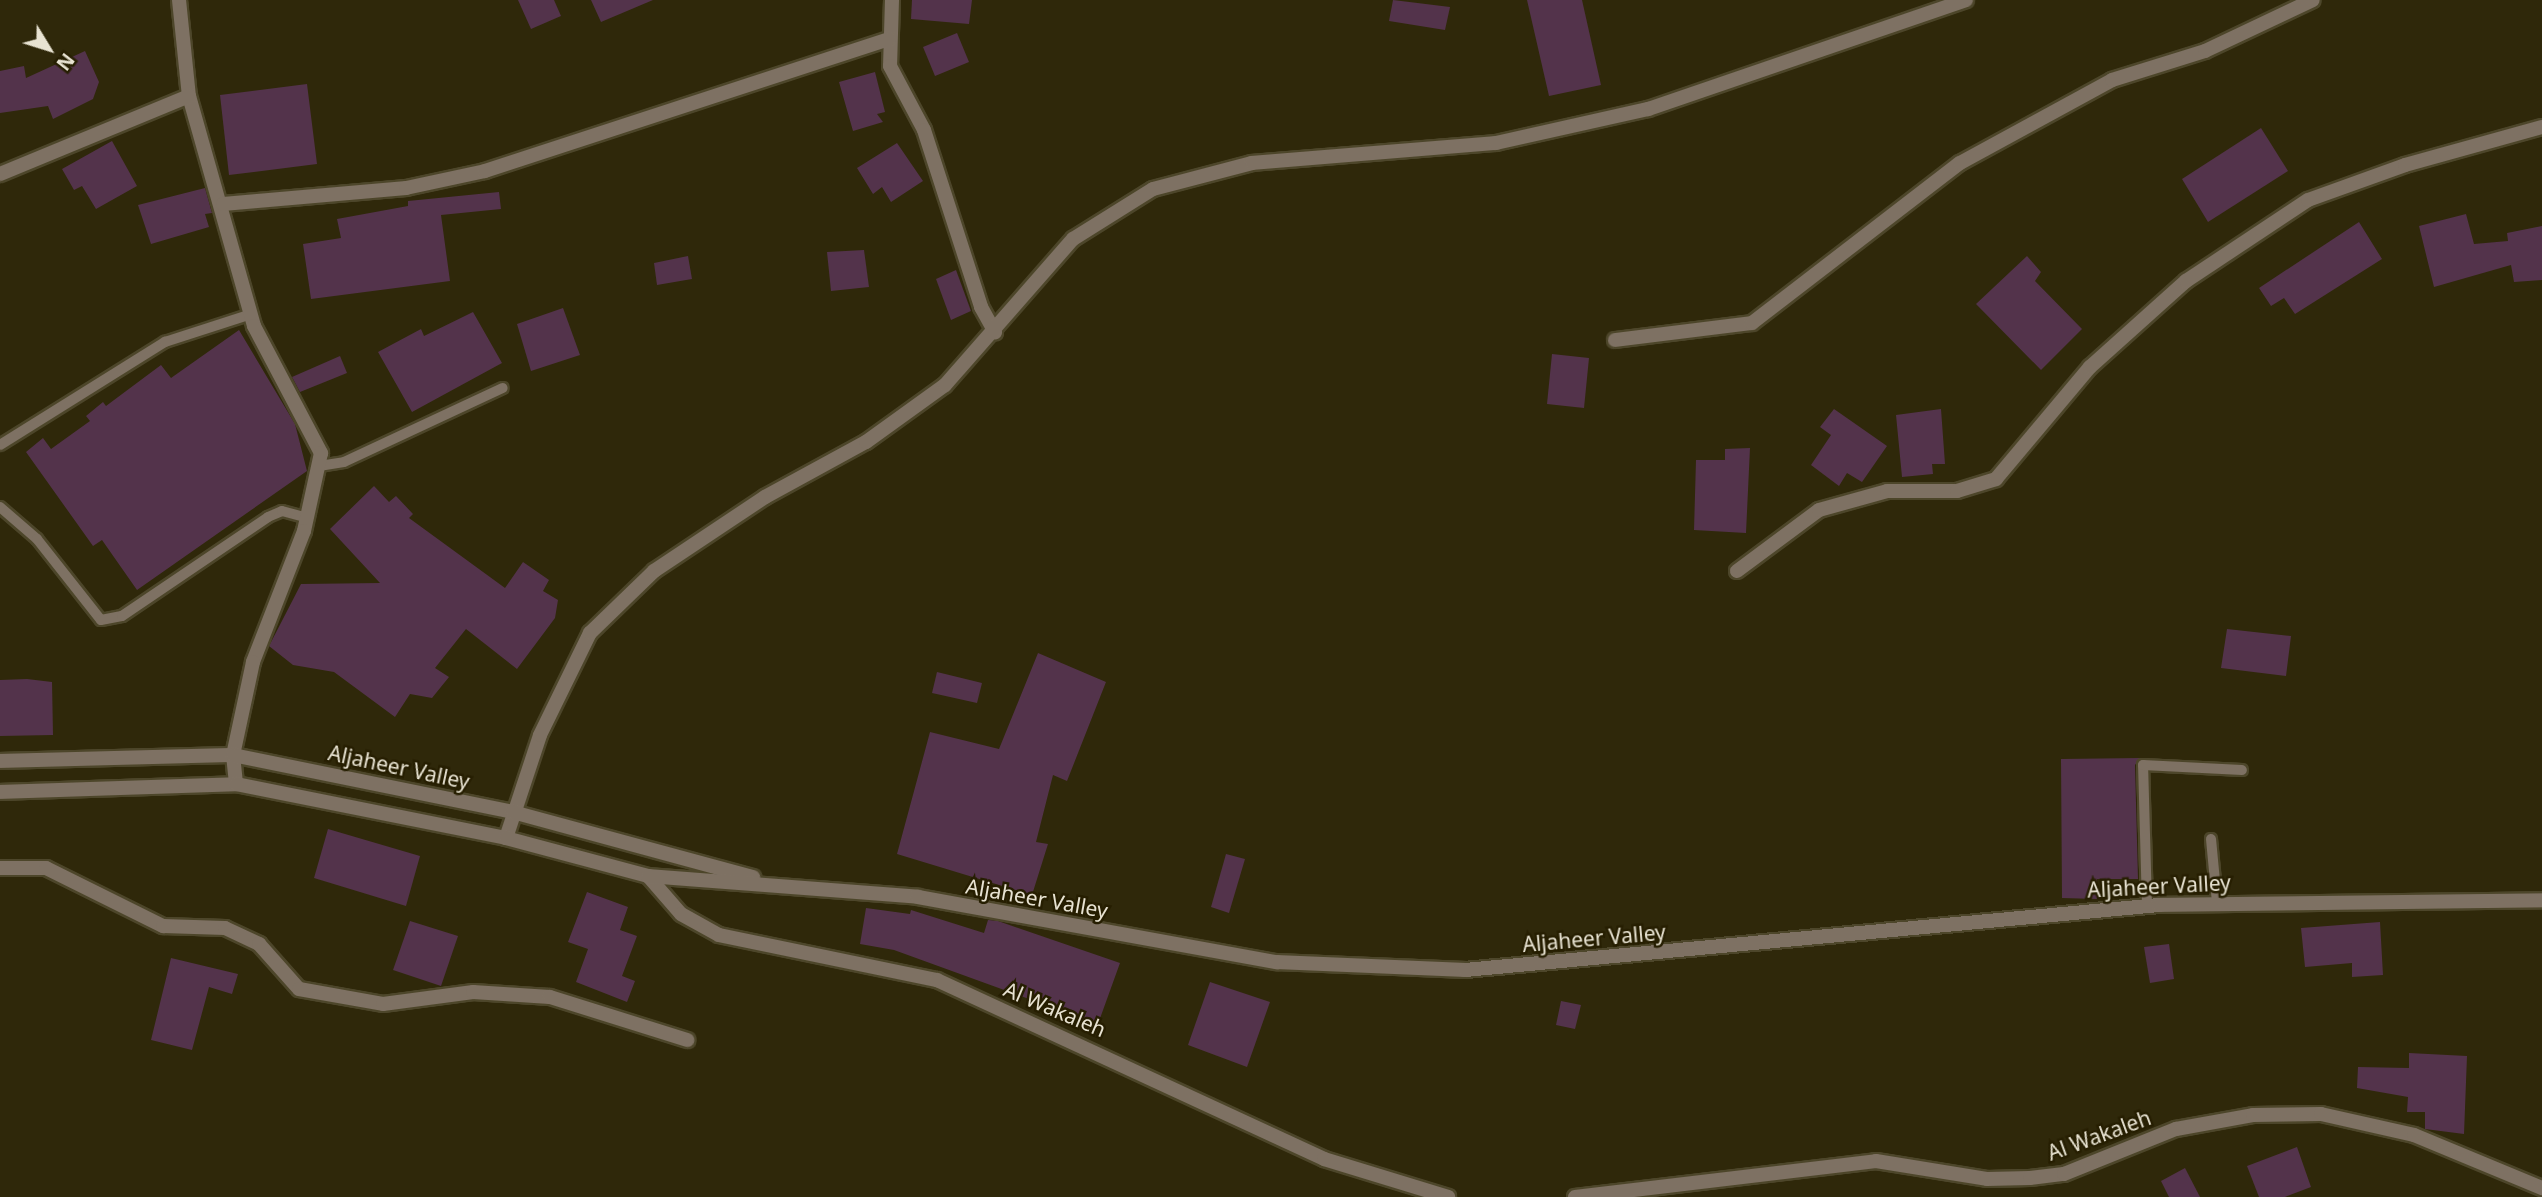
<!DOCTYPE html>
<html>
<head>
<meta charset="utf-8">
<style>
	body { margin:0 }
	#map { position:relative; width:2542px; height:1197px; overflow:hidden; background:#2f280a; font-family:"Noto Sans",sans-serif }
	div>[style] { position:absolute }
	.building>* { inset:0; background:#53334b }
	.roads { filter:drop-shadow(2px 0 #4d462a) drop-shadow(-2px 0 #4d462a) drop-shadow(0 2px #4d462a) drop-shadow(0 -2px #4d462a) }
	.service>* { height:10px; margin:-5px; padding:0 5px; transform-origin:5px; border-radius:5px; background:#7e7163 }
	.minor>* { height:14px; margin:-7px; padding:0 7px; transform-origin:7px; border-radius:7px; background:#7e7163 }
	.tertiary>* { height:14px; margin:-7px; padding:0 7px; transform-origin:7px; border-radius:7px; background:#7e7163 }
	span { translate:-50% -50%; white-space:nowrap; text-align:center; line-height:1.15; -webkit-text-stroke:5px #261e01; paint-order:stroke }
	.street-label { font-size:21px; color:#e8e3d2 }
	.north { position:absolute; left:14px; top:14px; width:70px; height:70px; -webkit-text-stroke:5px #261e01; paint-order:stroke; rotate:128deg; font-size:19px; font-weight:700; line-height:28px; text-align:center; color:#e8e3d2 }
	.north::after { content:''; display:block; margin:auto; width:24px; height:32px; background:#e8e3d2; clip-path:polygon(50% 0,100% 100%,50% 72%,0 100%) }
</style>
</head>
<body>
<div id="map">
	<div class="building">
		<div style="clip-path:polygon(518px 0,554px 0,561px 16px,531px 29px)"></div>
		<div style="clip-path:polygon(591px 0,653px 0,601px 22px)"></div>
		<div style="clip-path:polygon(912px 0,972px 0,969px 24px,911px 19px)"></div>
		<div style="clip-path:polygon(1393px 0,1450px 7px,1445px 30px,1389px 21px)"></div>
		<div style="clip-path:polygon(1527px 0,1582px 0,1601px 85px,1549px 96px)"></div>
		<div style="clip-path:polygon(957px 33px,969px 62px,935px 76px,923px 47px)"></div>
		<div style="clip-path:polygon(85px 51px,99px 82px,93px 99px,53px 119px,48px 106px,0 113px,0 71px,24px 66px,26px 78px)"></div>
		<div style="clip-path:polygon(875px 72px,885px 112px,877px 114px,883px 122px,853px 131px,839px 82px)"></div>
		<div style="clip-path:polygon(307px 84px,317px 164px,229px 175px,220px 95px)"></div>
		<div style="clip-path:polygon(2261px 128px,2288px 171px,2208px 222px,2182px 179px)"></div>
		<div style="clip-path:polygon(112px 141px,137px 186px,96px 209px,82px 186px,74px 190px,62px 169px)"></div>
		<div style="clip-path:polygon(897px 143px,923px 181px,891px 202px,882px 187px,873px 194px,857px 168px)"></div>
		<div style="clip-path:polygon(205px 188px,212px 213px,205px 214px,209px 227px,151px 244px,138px 205px)"></div>
		<div style="clip-path:polygon(499px 192px,501px 209px,441px 215px,450px 281px,311px 299px,303px 244px,341px 238px,337px 219px,408px 206px,408px 201px)"></div>
		<div style="clip-path:polygon(2466px 214px,2474px 244px,2508px 241px,2507px 233px,2542px 226px,2542px 280px,2514px 282px,2511px 265px,2434px 287px,2419px 226px)"></div>
		<div style="clip-path:polygon(2359px 222px,2382px 259px,2295px 314px,2284px 298px,2271px 306px,2259px 288px)"></div>
		<div style="clip-path:polygon(864px 250px,869px 287px,831px 291px,827px 252px)"></div>
		<div style="clip-path:polygon(688px 256px,692px 279px,657px 285px,654px 263px)"></div>
		<div style="clip-path:polygon(2027px 256px,2041px 272px,2035px 281px,2082px 329px,2041px 370px,1976px 304px)"></div>
		<div style="clip-path:polygon(956px 270px,971px 311px,951px 320px,936px 279px)"></div>
		<div style="clip-path:polygon(563px 308px,580px 355px,531px 371px,517px 324px)"></div>
		<div style="clip-path:polygon(473px 312px,502px 363px,412px 412px,378px 352px,421px 329px,424px 336px)"></div>
		<div style="clip-path:polygon(239px 330px,295px 424px,307px 471px,137px 590px,102px 540px,93px 546px,26px 452px,43px 438px,51px 449px,90px 421px,86px 416px,103px 402px,106px 406px,161px 365px,171px 378px)"></div>
		<div style="clip-path:polygon(1552px 354px,1589px 358px,1584px 408px,1547px 404px)"></div>
		<div style="clip-path:polygon(340px 356px,347px 373px,300px 392px,292px 377px)"></div>
		<div style="clip-path:polygon(1834px 409px,1887px 446px,1862px 482px,1847px 473px,1839px 486px,1811px 465px,1831px 435px,1820px 427px)"></div>
		<div style="clip-path:polygon(1941px 409px,1945px 464px,1932px 464px,1933px 474px,1902px 477px,1896px 415px)"></div>
		<div style="clip-path:polygon(1750px 448px,1746px 533px,1694px 530px,1696px 460px,1725px 460px,1725px 449px)"></div>
		<div style="clip-path:polygon(374px 486px,389px 502px,396px 496px,413px 514px,409px 518px,505px 588px,523px 562px,549px 580px,543px 591px,558px 600px,555px 618px,517px 669px,466px 629px,435px 668px,449px 677px,432px 698px,410px 694px,395px 717px,334px 672px,293px 665px,269px 646px,301px 584px,380px 583px,330px 529px)"></div>
		<div style="clip-path:polygon(2227px 629px,2291px 636px,2286px 676px,2221px 668px)"></div>
		<div style="clip-path:polygon(1038px 653px,1106px 682px,1067px 781px,1053px 775px,1036px 842px,1048px 844px,1032px 895px,897px 854px,930px 732px,999px 749px)"></div>
		<div style="clip-path:polygon(937px 672px,982px 683px,977px 703px,932px 693px)"></div>
		<div style="clip-path:polygon(27px 679px,52px 682px,53px 735px,0 736px,0 680px)"></div>
		<div style="clip-path:polygon(2140px 758px,2135px 765px,2138px 879px,2097px 879px,2097px 899px,2062px 898px,2061px 759px)"></div>
		<div style="clip-path:polygon(328px 829px,420px 856px,406px 906px,314px 878px)"></div>
		<div style="clip-path:polygon(1226px 854px,1245px 859px,1229px 913px,1211px 907px)"></div>
		<div style="clip-path:polygon(587px 892px,628px 907px,620px 930px,637px 936px,622px 976px,635px 981px,627px 1002px,576px 982px,588px 949px,568px 942px)"></div>
		<div style="clip-path:polygon(866px 908px,910px 914px,911px 910px,984px 933px,988px 920px,998px 921px,1120px 963px,1098px 1024px,894px 950px,860px 944px)"></div>
		<div style="clip-path:polygon(410px 921px,458px 936px,441px 986px,393px 970px)"></div>
		<div style="clip-path:polygon(2380px 922px,2383px 975px,2352px 977px,2352px 963px,2305px 967px,2301px 928px)"></div>
		<div style="clip-path:polygon(2169px 944px,2174px 979px,2150px 983px,2144px 947px)"></div>
		<div style="clip-path:polygon(171px 958px,238px 974px,232px 994px,209px 987px,192px 1050px,151px 1040px)"></div>
		<div style="clip-path:polygon(1210px 982px,1270px 1002px,1247px 1067px,1188px 1045px)"></div>
		<div style="clip-path:polygon(1561px 1001px,1581px 1005px,1575px 1029px,1556px 1025px)"></div>
		<div style="clip-path:polygon(2409px 1053px,2467px 1056px,2464px 1134px,2425px 1129px,2425px 1112px,2407px 1112px,2408px 1097px,2357px 1088px,2358px 1067px,2409px 1068px)"></div>
		<div style="clip-path:polygon(2297px 1147px,2311px 1187px,2285px 1197px,2259px 1197px,2247px 1166px)"></div>
		<div style="clip-path:polygon(2185px 1168px,2200px 1197px,2169px 1197px,2161px 1181px)"></div>
	</div>
	<div class="roads">
		<div class="service">
			<div style="left:0;top:445px;width:195px;rotate:-32deg"></div>
			<div style="left:165px;top:342px;width:90px;rotate:-18deg"></div>
			<div style="left:319px;top:466px;width:25px;rotate:-9deg"></div>
			<div style="left:344px;top:462px;width:175px;rotate:-25deg"></div>
			<div style="left:0;top:507px;width:49px;rotate:40.9deg"></div>
			<div style="left:37px;top:539px;width:103px;rotate:51.7deg"></div>
			<div style="left:101px;top:620px;width:21px;rotate:-11deg"></div>
			<div style="left:122px;top:616px;width:176px;rotate:-34.1deg"></div>
			<div style="left:268px;top:517px;width:15px;rotate:-23deg"></div>
			<div style="left:282px;top:511px;width:27px;rotate:15deg"></div>
			<div style="left:2211px;top:839px;width:64px;rotate:84.6deg"></div>
			<div style="left:2147px;top:906px;width:141px;rotate:-91.6deg"></div>
			<div style="left:2143px;top:765px;width:99px;rotate:2.9deg"></div>
		</div>
		<div class="minor">
			<div style="left:179px;top:0;width:97px;rotate:84.1deg"></div>
			<div style="left:189px;top:96px;width:239px;rotate:74.2deg"></div>
			<div style="left:254px;top:326px;width:144px;rotate:62.2deg"></div>
			<div style="left:321px;top:453px;width:80px;rotate:102.3deg"></div>
			<div style="left:304px;top:531px;width:141px;rotate:111.3deg"></div>
			<div style="left:253px;top:662px;width:95px;rotate:102.1deg"></div>
			<div style="left:233px;top:755px;width:29px;rotate:84deg"></div>
			<div style="left:892px;top:0;width:66px;rotate:91.7deg"></div>
			<div style="left:890px;top:66px;width:72px;rotate:62deg"></div>
			<div style="left:924px;top:130px;width:186px;rotate:72.1deg"></div>
			<div style="left:981px;top:307px;width:29px;rotate:61deg"></div>
			<div style="left:0;top:174px;width:204px;rotate:-22.4deg"></div>
			<div style="left:223px;top:204px;width:184px;rotate:-5deg"></div>
			<div style="left:406px;top:188px;width:81px;rotate:-12.1deg"></div>
			<div style="left:485px;top:171px;width:425px;rotate:-18.1deg"></div>
			<div style="left:1615px;top:340px;width:138px;rotate:-7.1deg"></div>
			<div style="left:1752px;top:323px;width:262px;rotate:-37.6deg"></div>
			<div style="left:1960px;top:163px;width:173px;rotate:-28.6deg"></div>
			<div style="left:2112px;top:80px;width:97px;rotate:-17.3deg"></div>
			<div style="left:2205px;top:51px;width:119px;rotate:-25.3deg"></div>
			<div style="left:1737px;top:571px;width:102px;rotate:-36.6deg"></div>
			<div style="left:1819px;top:510px;width:71px;rotate:-15.6deg"></div>
			<div style="left:1887px;top:491px;width:70px"></div>
			<div style="left:1957px;top:491px;width:41px;rotate:-17.1deg"></div>
			<div style="left:1996px;top:479px;width:146px;rotate:-50deg"></div>
			<div style="left:2090px;top:367px;width:129px;rotate:-41.9deg"></div>
			<div style="left:2186px;top:281px;width:146px;rotate:-33.6deg"></div>
			<div style="left:2308px;top:200px;width:103px;rotate:-19.8deg"></div>
			<div style="left:2405px;top:165px;width:142px;rotate:-15.5deg"></div>
			<div style="left:506px;top:838px;width:108px;rotate:-71.7deg"></div>
			<div style="left:540px;top:735px;width:114px;rotate:-63.9deg"></div>
			<div style="left:590px;top:633px;width:89px;rotate:-44.1deg"></div>
			<div style="left:654px;top:571px;width:133px;rotate:-33.7deg"></div>
			<div style="left:765px;top:497px;width:115px;rotate:-28.6deg"></div>
			<div style="left:866px;top:442px;width:97px;rotate:-35.8deg"></div>
			<div style="left:945px;top:385px;width:194px;rotate:-48.8deg"></div>
			<div style="left:1073px;top:239px;width:94px;rotate:-32deg"></div>
			<div style="left:1153px;top:189px;width:102px;rotate:-14.7deg"></div>
			<div style="left:1252px;top:163px;width:245px;rotate:-4.7deg"></div>
			<div style="left:1496px;top:143px;width:156px;rotate:-12.6deg"></div>
			<div style="left:1648px;top:109px;width:336px;rotate:-18.9deg"></div>
			<div style="left:0;top:868px;width:46px"></div>
			<div style="left:46px;top:868px;width:131px;rotate:26.4deg"></div>
			<div style="left:163px;top:926px;width:62px;rotate:1.8deg"></div>
			<div style="left:225px;top:928px;width:38px;rotate:25deg"></div>
			<div style="left:259px;top:944px;width:60px;rotate:48.4deg"></div>
			<div style="left:299px;top:989px;width:85px;rotate:10.1deg"></div>
			<div style="left:383px;top:1004px;width:91px;rotate:-7.6deg"></div>
			<div style="left:473px;top:992px;width:77px;rotate:3.7deg"></div>
			<div style="left:550px;top:997px;width:144px;rotate:17.4deg"></div>
			<div style="left:648px;top:876px;width:50px;rotate:49deg"></div>
			<div style="left:681px;top:914px;width:43px;rotate:28.9deg"></div>
			<div style="left:719px;top:935px;width:223px;rotate:11.7deg"></div>
			<div style="left:937px;top:980px;width:426px;rotate:24.8deg"></div>
			<div style="left:1324px;top:1159px;width:130px;rotate:17deg"></div>
			<div style="left:1575px;top:1197px;width:303px;rotate:-6.8deg"></div>
			<div style="left:1876px;top:1161px;width:112px;rotate:9.2deg"></div>
			<div style="left:1987px;top:1179px;width:43px;rotate:-1.3deg"></div>
			<div style="left:2030px;top:1178px;width:34px;rotate:-7deg"></div>
			<div style="left:2064px;top:1174px;width:121px;rotate:-21.9deg"></div>
			<div style="left:2176px;top:1129px;width:78px;rotate:-10.3deg"></div>
			<div style="left:2253px;top:1115px;width:68px;rotate:-0.8deg"></div>
			<div style="left:2321px;top:1114px;width:95px;rotate:12.7deg"></div>
			<div style="left:2414px;top:1135px;width:139px;rotate:22.5deg"></div>
		</div>
		<div class="tertiary">
			<div style="left:0;top:761px;width:233px;rotate:-1.5deg"></div>
			<div style="left:233px;top:755px;width:286px;rotate:11.5deg"></div>
			<div style="left:513px;top:812px;width:249px;rotate:15.2deg"></div>
			<div style="left:0;top:792px;width:236px;rotate:-1.9deg"></div>
			<div style="left:236px;top:784px;width:275px;rotate:11.3deg"></div>
			<div style="left:506px;top:838px;width:147px;rotate:15deg"></div>
			<div style="left:648px;top:876px;width:271px;rotate:4.4deg"></div>
			<div style="left:918px;top:897px;width:365px;rotate:10.3deg"></div>
			<div style="left:1277px;top:962px;width:188px;rotate:2.4deg"></div>
			<div style="left:1465px;top:970px;width:697px;rotate:-5.35deg"></div>
			<div style="left:2159px;top:905px;width:383px;rotate:-0.7deg"></div>
		</div>
	</div>
	<div class="street-label">
		<span style="left:399px;top:767px;rotate:12deg">Aljaheer Valley</span>
		<span style="left:2159px;top:886px;rotate:-3deg">Aljaheer Valley</span>
		<span style="left:1037px;top:898px;rotate:10deg">Aljaheer Valley</span>
		<span style="left:1594px;top:938px;rotate:-5deg">Aljaheer Valley</span>
		<span style="left:1055px;top:1009px;rotate:23deg">Al Wakaleh</span>
		<span style="left:2099px;top:1135px;rotate:-20deg">Al Wakaleh</span>
	</div>
	<div class="north">N</div>
</div>
</body>
</html>
